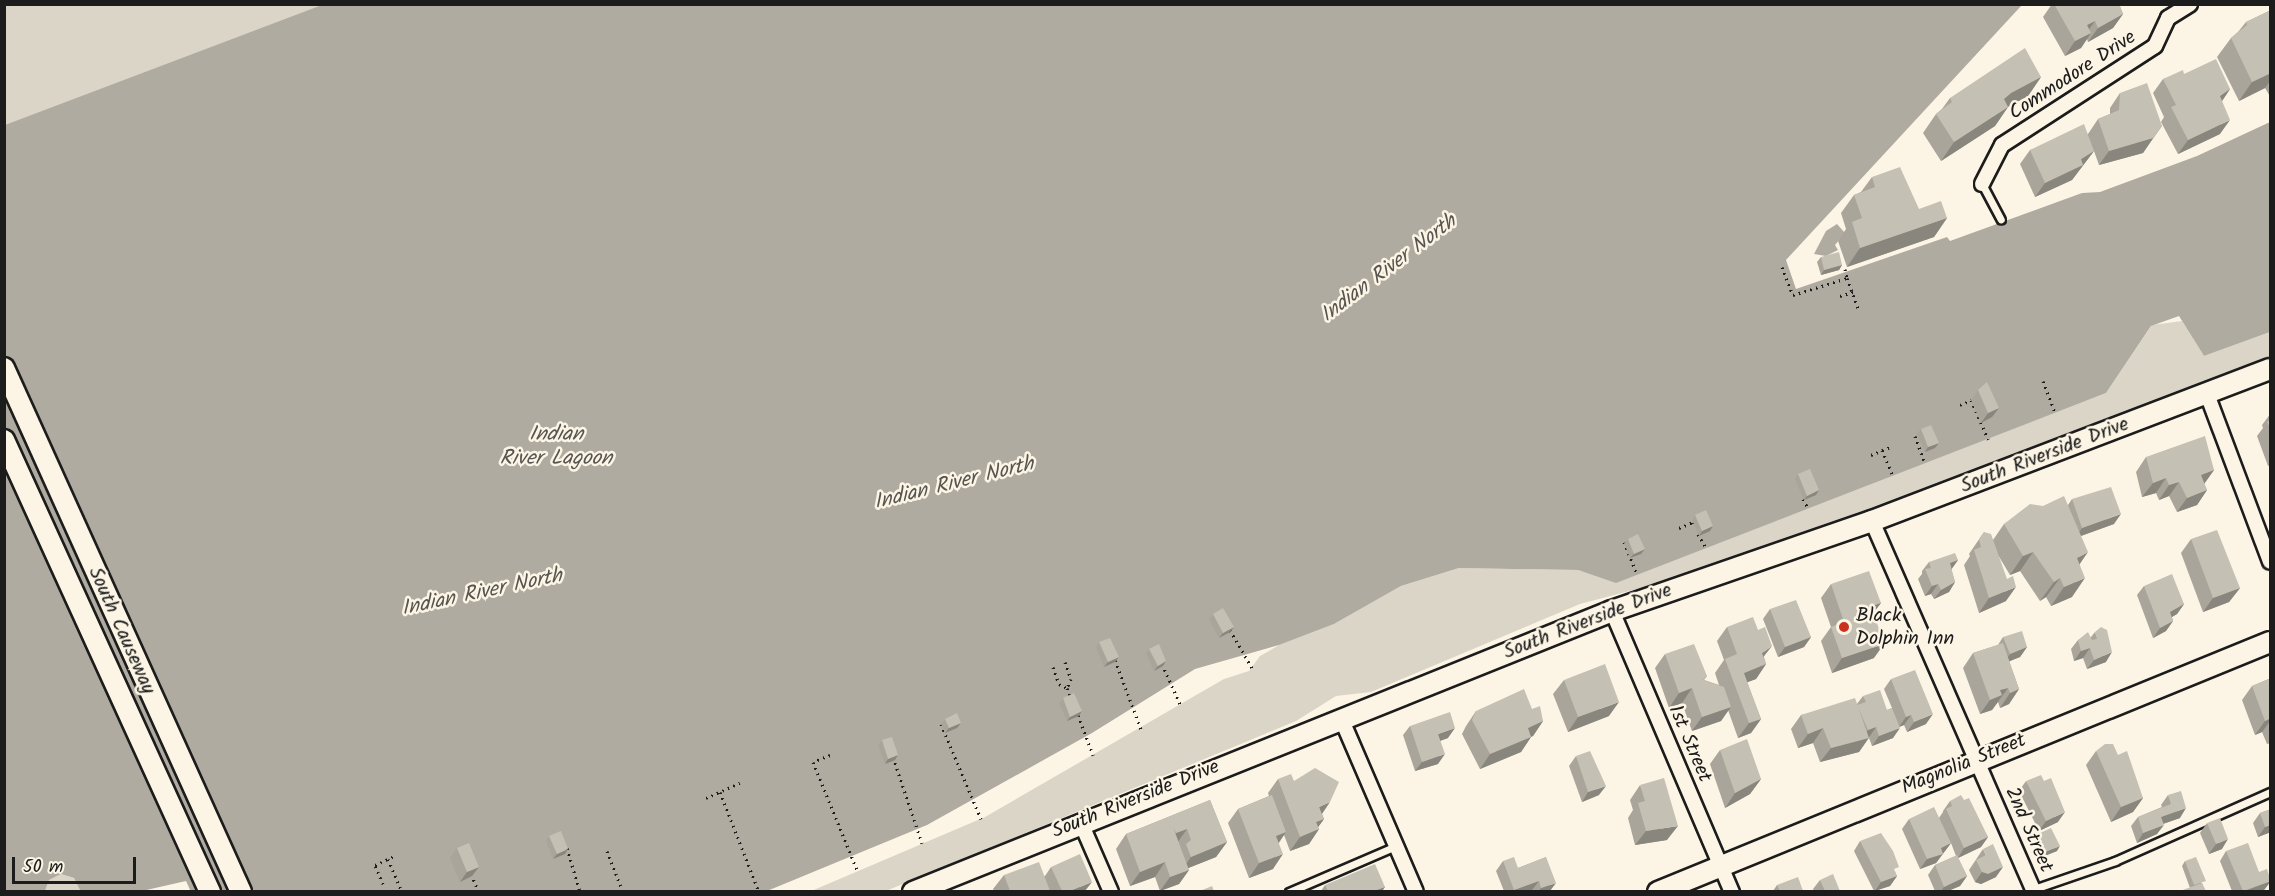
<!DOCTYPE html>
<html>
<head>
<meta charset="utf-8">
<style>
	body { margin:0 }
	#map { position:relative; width:2275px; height:896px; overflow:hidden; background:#fcf5e5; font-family:Kalam,sans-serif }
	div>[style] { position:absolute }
	.green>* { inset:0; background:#dbd5c8 }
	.water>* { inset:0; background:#b0aba1 }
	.path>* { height:3px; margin-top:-1.5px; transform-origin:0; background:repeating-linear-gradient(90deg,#1c1c1c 0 1.5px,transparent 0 6px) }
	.roads { filter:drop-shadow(2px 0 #1c1c1c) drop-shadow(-2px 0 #1c1c1c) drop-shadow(0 2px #1c1c1c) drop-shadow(0 -2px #1c1c1c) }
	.lane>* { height:7px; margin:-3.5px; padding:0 3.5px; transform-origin:3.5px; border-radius:3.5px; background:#fcf5e5 }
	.street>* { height:14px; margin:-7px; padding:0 7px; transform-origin:7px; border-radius:7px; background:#fcf5e5 }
	.secondary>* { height:20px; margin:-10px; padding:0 10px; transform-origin:10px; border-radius:10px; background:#fcf5e5 }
	.wall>* { inset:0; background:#a9a59a }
	.shaded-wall>* { inset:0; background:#89867d }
	.building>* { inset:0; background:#c4c0b3 }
	.dots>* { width:16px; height:16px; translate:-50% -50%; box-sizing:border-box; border:3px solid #fcf5e5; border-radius:50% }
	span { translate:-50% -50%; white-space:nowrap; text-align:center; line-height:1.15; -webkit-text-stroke:5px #fcf5e5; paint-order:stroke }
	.street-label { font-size:20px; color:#1c1c1c }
	.poi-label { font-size:20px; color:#1c1c1c }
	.left { translate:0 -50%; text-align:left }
	.water-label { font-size:21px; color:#575551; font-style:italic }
	.frame { position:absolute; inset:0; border:6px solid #1c1c1c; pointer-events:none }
	.scale { position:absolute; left:12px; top:857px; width:124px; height:27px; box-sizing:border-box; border:3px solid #1c1c1c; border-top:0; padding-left:8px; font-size:18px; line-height:21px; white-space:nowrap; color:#1c1c1c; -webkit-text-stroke:4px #fcf5e5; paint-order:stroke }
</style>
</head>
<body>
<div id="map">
	<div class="green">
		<div style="clip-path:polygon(4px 5px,336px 5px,5px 129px)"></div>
		<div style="clip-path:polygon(2182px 321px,2204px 356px,2270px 332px,2270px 356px,1725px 566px,1580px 604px,1371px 692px,1336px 696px,1296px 721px,886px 891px,809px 892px,985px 817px,1224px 679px,1249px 671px,1260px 656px,1281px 644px,1334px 624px,1401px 586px,1459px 568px,1578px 570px,1616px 582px,2106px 393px,2152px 325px)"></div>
		<div style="clip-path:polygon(61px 874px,74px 878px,81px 891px,45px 891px,49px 880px)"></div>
	</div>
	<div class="water">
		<div style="clip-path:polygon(322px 5px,2022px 5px,1786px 260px,1796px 289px,1947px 237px,1950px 241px,2082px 193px,2100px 192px,2197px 156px,2270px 122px,2270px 332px,2204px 356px,2179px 316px,2151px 326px,2106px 393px,1616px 583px,1578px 570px,1459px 568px,1401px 586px,1334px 624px,1279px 645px,1195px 669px,1092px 733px,927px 825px,767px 891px,191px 892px,186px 881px,142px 891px,81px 892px,74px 878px,61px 874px,49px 880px,45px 891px,5px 892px,5px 125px)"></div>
		<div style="clip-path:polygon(1837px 224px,1845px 233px,1835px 245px,1838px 250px,1826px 256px,1814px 254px,1826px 231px)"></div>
	</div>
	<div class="path">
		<div style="left:1782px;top:267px;width:30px;rotate:69deg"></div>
		<div style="left:1793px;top:295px;width:57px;rotate:-17.5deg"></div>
		<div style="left:1847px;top:278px;width:32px;rotate:70deg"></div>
		<div style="left:1845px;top:269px;width:9px;rotate:77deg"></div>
		<div style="left:1840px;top:296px;width:14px;rotate:-17deg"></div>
		<div style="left:2043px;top:381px;width:34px;rotate:69deg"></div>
		<div style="left:1960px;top:405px;width:12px;rotate:-24deg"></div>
		<div style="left:1971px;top:400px;width:43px;rotate:66.4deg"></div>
		<div style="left:1915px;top:436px;width:29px;rotate:70deg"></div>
		<div style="left:1882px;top:450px;width:28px;rotate:67deg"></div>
		<div style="left:1871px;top:455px;width:23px;rotate:-23deg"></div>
		<div style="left:1803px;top:499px;width:10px;rotate:61deg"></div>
		<div style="left:1679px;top:528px;width:15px;rotate:-23deg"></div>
		<div style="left:1693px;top:522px;width:3px;rotate:72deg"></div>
		<div style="left:1698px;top:534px;width:16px;rotate:60deg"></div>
		<div style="left:1624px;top:542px;width:35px;rotate:68deg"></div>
		<div style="left:1230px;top:630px;width:44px;rotate:59.9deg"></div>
		<div style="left:1115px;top:660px;width:74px;rotate:69.4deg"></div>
		<div style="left:1065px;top:662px;width:18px;rotate:71deg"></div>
		<div style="left:1071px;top:679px;width:10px;rotate:114deg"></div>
		<div style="left:1162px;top:664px;width:46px;rotate:65.7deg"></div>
		<div style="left:1053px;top:667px;width:18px;rotate:71deg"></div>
		<div style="left:1059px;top:684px;width:9px;rotate:27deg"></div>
		<div style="left:1067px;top:688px;width:11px;rotate:68deg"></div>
		<div style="left:1078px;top:715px;width:43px;rotate:69.4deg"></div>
		<div style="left:941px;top:724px;width:103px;rotate:67.2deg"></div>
		<div style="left:830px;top:755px;width:18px;rotate:158deg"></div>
		<div style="left:813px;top:762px;width:117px;rotate:67.8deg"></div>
		<div style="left:893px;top:757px;width:91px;rotate:71.4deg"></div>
		<div style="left:720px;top:792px;width:107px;rotate:68.7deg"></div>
		<div style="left:706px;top:798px;width:37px;rotate:-24deg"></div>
		<div style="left:567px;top:848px;width:46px;rotate:73.5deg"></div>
		<div style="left:607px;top:851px;width:44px;rotate:68.7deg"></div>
		<div style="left:388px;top:859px;width:36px;rotate:67deg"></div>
		<div style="left:471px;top:874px;width:20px;rotate:66deg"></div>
		<div style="left:383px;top:884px;width:21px;rotate:-113deg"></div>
		<div style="left:375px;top:865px;width:21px;rotate:-25deg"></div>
	</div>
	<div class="roads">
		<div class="lane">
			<div style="left:1982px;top:184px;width:40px;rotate:62deg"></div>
			<div style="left:2031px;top:890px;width:89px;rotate:-19deg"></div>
			<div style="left:2115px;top:861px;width:170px;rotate:-24deg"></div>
			<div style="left:1289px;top:892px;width:116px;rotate:-23.3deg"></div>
		</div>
		<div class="street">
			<div style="left:1982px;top:184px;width:44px;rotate:-62.9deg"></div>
			<div style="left:2002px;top:145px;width:182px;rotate:-32.9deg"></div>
			<div style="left:2155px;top:46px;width:31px;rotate:-65deg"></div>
			<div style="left:2168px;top:18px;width:26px;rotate:-32deg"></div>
			<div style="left:2207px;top:394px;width:179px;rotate:69.4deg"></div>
			<div style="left:1872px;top:521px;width:405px;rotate:66.4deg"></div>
			<div style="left:1612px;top:611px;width:306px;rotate:66.9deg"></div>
			<div style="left:1341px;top:718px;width:189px;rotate:66.7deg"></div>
			<div style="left:1081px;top:823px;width:75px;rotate:66.5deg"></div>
		</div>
		<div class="secondary">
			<div style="left:4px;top:368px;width:575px;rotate:65.66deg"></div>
			<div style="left:4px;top:440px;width:497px;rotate:65.5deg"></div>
			<div style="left:913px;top:892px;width:753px;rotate:-21.9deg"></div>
			<div style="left:1612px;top:611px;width:275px;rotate:-19.1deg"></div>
			<div style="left:1872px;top:521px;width:426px;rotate:-20.9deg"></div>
			<div style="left:1658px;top:892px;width:661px;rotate:-22.22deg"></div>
		</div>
	</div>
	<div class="wall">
		<div style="clip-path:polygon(2052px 4px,2119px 4px,2123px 14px,2113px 28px,2088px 42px,2087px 39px,2081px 48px,2065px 56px,2043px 17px)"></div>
		<div style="clip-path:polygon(2271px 10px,2271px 98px,2265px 88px,2239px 101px,2217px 57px,2231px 38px,2238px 32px,2246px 22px)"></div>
		<div style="clip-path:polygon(2184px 74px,2230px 89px,2222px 101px,2220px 134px,2178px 154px,2161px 122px,2164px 117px,2153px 93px,2163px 79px)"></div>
		<div style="clip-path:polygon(2041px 77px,2028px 96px,2008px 107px,1995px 126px,1941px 161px,1923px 133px,1936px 114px,1942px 109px,1950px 98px)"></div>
		<div style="clip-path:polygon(2120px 93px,2162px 126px,2143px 153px,2099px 165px,2094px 151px,2072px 180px,2035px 197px,2020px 164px,2030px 150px,2088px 134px,2098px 119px,2110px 114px,2110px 108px)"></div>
		<div style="clip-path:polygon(1872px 177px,1919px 209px,1947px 218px,1934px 237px,1847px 267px,1838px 241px,1846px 229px,1841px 213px,1854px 195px,1861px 192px)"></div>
		<div style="clip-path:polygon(1821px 257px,1842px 265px,1839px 270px,1821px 275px,1817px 262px)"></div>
		<div style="clip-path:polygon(1978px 390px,1999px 408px,1992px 417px,1981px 423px,1971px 400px)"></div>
		<div style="clip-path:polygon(2271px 413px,2271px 465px,2268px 466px,2257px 436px,2263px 428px,2262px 425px)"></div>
		<div style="clip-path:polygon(1921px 429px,1935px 448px,1925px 452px,1917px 434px)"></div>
		<div style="clip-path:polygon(2146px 457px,2214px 470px,2204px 484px,2207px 490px,2197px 505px,2177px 512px,2169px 496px,2159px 500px,2156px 493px,2142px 497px,2136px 472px)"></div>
		<div style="clip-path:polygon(1798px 474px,1816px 495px,1804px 500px,1795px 479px)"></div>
		<div style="clip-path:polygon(2072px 499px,2114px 524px,2081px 536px,2079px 564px,2072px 597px,2051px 606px,2046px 597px,2040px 601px,2020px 571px,2010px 575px,1998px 555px,2006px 601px,1979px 613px,1964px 565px,1970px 556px,1969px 554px,1984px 532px,1993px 540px,2004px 524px,2043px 506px,2068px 505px)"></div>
		<div style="clip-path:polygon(1695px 515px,1713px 526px,1710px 531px,1699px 536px,1692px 520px)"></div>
		<div style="clip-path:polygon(1628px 539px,1645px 549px,1641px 554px,1630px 558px,1624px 543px)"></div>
		<div style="clip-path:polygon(2191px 539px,2240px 588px,2229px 602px,2203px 612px,2181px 553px)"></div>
		<div style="clip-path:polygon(1958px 560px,1951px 569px,1955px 582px,1949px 592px,1934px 599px,1931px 594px,1925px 596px,1918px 579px,1922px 574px,1922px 571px,1929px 562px)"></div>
		<div style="clip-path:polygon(1831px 584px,1881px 603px,1870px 617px,1869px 618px,1874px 658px,1832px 673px,1821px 641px,1831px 627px,1821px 598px)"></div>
		<div style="clip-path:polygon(2144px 586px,2184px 604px,2177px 614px,2172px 617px,2173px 621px,2166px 631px,2153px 638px,2137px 595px)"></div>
		<div style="clip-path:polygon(1770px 609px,1811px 637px,1804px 647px,1778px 657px,1763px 619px)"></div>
		<div style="clip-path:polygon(1213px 614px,1234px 627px,1230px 632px,1219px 638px,1209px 619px)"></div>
		<div style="clip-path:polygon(1727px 627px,1758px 630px,1764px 657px,1766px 664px,1756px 679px,1747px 682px,1761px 719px,1751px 733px,1738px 738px,1728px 710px,1721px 721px,1692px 731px,1682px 703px,1669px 708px,1655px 668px,1665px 654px,1707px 676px,1704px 680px,1719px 685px,1715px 673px,1724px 660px,1717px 641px)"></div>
		<div style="clip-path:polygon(2095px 632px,2106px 662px,2087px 669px,2083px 658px,2074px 661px,2071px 649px,2078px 640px,2091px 637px)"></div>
		<div style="clip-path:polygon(2003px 637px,2027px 647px,2020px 657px,2009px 661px,2019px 689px,2009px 704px,2000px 708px,1998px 702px,1992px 710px,1980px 714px,1963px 668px,1973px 653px,1998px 645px)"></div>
		<div style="clip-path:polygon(1099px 642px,1119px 657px,1115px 662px,1104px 667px,1096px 647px)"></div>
		<div style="clip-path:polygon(1149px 649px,1166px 661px,1163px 666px,1154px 671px,1146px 653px)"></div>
		<div style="clip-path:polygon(2271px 678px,2271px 743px,2267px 744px,2262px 732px,2255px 735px,2242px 700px,2252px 686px)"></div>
		<div style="clip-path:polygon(1891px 679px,1926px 724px,1907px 732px,1904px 725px,1899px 727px,1893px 738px,1872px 746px,1869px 738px,1859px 752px,1820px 762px,1813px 743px,1798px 748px,1791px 729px,1801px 715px,1857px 704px,1863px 696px,1887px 710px,1892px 708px,1884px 689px)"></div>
		<div style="clip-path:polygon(1564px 680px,1609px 716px,1568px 732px,1553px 694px)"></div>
		<div style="clip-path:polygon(1063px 698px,1079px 716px,1067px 721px,1059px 703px)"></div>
		<div style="clip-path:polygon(1532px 709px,1543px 721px,1533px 736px,1531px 737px,1521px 752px,1480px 769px,1462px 734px,1466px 726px,1476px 711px)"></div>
		<div style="clip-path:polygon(945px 719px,957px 728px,945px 733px,941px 724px)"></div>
		<div style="clip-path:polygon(1410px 726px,1448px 738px,1440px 741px,1438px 764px,1415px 771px,1403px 735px)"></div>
		<div style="clip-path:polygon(882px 740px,898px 755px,895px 760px,885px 764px,878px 745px)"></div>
		<div style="clip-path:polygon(1720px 750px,1761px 779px,1750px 794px,1725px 808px,1710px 764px)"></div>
		<div style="clip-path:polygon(2096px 751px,2143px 798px,2133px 812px,2111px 822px,2086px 765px)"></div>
		<div style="clip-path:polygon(1576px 756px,1599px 795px,1582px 802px,1569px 766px)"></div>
		<div style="clip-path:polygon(1278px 779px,1294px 781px,1322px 814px,1324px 819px,1318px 827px,1319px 829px,1309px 844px,1290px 851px,1284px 835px,1279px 843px,1273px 869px,1249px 878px,1228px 823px,1238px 809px,1269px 796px,1268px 793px)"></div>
		<div style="clip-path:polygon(2026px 781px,2058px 822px,2039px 831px,2019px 791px)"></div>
		<div style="clip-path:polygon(1640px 785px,1667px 840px,1635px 845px,1628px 818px,1633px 810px,1630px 800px)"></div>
		<div style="clip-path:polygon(2168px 795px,2180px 818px,2163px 824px,2157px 834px,2137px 843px,2131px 826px,2138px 817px,2162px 807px,2161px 805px)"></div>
		<div style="clip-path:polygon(1210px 800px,1227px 842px,1216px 857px,1188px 868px,1189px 870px,1179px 884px,1160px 891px,1155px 877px,1130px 886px,1116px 849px,1126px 834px)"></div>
		<div style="clip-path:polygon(1964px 800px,1988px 837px,1981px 847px,1958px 858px,1967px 876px,1960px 886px,1948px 891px,1935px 891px,1928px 875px,1935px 865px,1956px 856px,1951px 843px,1936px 863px,1920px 869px,1902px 829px,1909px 819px,1939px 818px,1943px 812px,1943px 811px,1950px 801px)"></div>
		<div style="clip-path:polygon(2271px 809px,2271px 832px,2258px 837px,2253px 823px,2260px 813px)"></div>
		<div style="clip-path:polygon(2207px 823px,2222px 849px,2209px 854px,2200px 833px)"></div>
		<div style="clip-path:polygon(2038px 834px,2057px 851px,2042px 857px,2034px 839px)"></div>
		<div style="clip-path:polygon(549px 836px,565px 854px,553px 859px,546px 841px)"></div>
		<div style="clip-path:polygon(1860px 841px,1895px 872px,1897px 876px,1890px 886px,1874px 891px,1854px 851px)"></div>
		<div style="clip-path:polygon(457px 848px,472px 876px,460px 882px,450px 858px)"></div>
		<div style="clip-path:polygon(1983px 849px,1996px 877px,1981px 884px,1975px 882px,1969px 870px)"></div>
		<div style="clip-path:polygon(2226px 851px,2259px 872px,2271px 881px,2264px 890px,2261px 891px,2232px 891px,2220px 861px)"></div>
		<div style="clip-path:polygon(1546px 857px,1550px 891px,1532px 891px,1532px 890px,1529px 891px,1504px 891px,1496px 871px,1503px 861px,1518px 868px)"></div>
		<div style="clip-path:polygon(2185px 861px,2203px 885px,2190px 888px,2182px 866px)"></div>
		<div style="clip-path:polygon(1051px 867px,1085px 891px,994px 891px,993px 889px,1004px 875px,1045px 876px)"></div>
		<div style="clip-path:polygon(1820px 880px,1840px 891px,1814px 891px,1813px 889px)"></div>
		<div style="clip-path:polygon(1325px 885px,1385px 887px,1382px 891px,1321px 891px)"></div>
		<div style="clip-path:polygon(1777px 885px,1803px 891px,1773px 891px)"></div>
	</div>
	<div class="shaded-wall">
		<div style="clip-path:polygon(2123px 14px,2113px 28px,2088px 42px,2098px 28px)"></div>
		<div style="clip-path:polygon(2095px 21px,2085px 35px,2087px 25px)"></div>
		<div style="clip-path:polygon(2091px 33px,2081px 48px,2065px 56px,2075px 41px)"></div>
		<div style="clip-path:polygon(2271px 73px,2271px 80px,2265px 88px,2239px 101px,2252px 82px)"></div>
		<div style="clip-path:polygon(2041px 77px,2028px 96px,1998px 112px,2004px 99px,2011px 93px)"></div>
		<div style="clip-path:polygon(2230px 89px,2220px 104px,2220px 96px)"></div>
		<div style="clip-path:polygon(2008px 107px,1995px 126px,1941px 161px,1954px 142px)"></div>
		<div style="clip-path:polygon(2230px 120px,2220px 134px,2178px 154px,2188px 140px)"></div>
		<div style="clip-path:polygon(2153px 138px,2143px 153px,2099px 165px,2109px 151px)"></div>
		<div style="clip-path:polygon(2094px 151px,2072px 180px,2035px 197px,2045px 183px)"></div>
		<div style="clip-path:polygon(1947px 218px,1934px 237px,1847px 267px,1860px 248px)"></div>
		<div style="clip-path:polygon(1842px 265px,1839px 270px,1821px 275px,1824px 270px)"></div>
		<div style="clip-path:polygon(1999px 408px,1992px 417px,1981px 423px,1988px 413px)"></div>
		<div style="clip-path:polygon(1939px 443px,1935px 448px,1925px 452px,1928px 447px)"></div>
		<div style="clip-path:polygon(2214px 470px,2204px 484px,2201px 475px)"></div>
		<div style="clip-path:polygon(2166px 478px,2156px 493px,2142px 497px,2153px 483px)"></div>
		<div style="clip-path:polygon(2179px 482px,2169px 496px,2159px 500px,2169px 485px)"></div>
		<div style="clip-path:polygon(1819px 490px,1816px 495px,1804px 500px,1807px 496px)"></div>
		<div style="clip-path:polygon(2207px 490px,2197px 505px,2177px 512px,2187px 498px)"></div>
		<div style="clip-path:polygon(2121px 514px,2114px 524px,2075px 538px,2082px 528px)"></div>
		<div style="clip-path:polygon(1713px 526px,1710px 531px,1699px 536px,1702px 531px)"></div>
		<div style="clip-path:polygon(1645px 549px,1641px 554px,1630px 558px,1634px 554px)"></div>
		<div style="clip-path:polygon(2033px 552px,2020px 571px,2010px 575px,2023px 556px)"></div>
		<div style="clip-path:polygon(2088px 552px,2075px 571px,2077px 558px)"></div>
		<div style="clip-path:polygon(1958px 560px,1951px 570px,1950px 563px)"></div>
		<div style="clip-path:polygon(2060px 578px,2046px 597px,2040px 601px,2054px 582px)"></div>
		<div style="clip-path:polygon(2085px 578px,2072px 597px,2051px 606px,2064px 587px)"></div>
		<div style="clip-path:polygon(1955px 582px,1949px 592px,1934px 599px,1941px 590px)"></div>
		<div style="clip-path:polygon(1938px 584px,1931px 594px,1925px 596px,1932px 586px)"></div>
		<div style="clip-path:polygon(2016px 587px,2006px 601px,1979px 613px,1989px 598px)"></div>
		<div style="clip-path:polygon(2240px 588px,2229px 602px,2203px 612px,2213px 598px)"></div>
		<div style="clip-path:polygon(1881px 603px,1870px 617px,1855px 623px,1865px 608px)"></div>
		<div style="clip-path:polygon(2184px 604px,2177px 614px,2163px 622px,2170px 612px)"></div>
		<div style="clip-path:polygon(2173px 621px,2166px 631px,2153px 638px,2160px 628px)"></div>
		<div style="clip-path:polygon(1234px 627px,1230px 632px,1219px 638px,1223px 633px)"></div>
		<div style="clip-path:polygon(1811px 637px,1804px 647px,1778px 657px,1785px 647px)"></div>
		<div style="clip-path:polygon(1884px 644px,1874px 658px,1832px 673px,1842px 658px)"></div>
		<div style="clip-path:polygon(1772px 646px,1761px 660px,1762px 653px)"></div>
		<div style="clip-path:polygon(2027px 647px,2020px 657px,2003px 664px,2010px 654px)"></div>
		<div style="clip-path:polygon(2090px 648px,2083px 658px,2074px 661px,2081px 651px)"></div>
		<div style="clip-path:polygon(2112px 652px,2106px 662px,2087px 669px,2094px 660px)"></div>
		<div style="clip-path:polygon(1119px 657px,1115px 662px,1104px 667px,1108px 662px)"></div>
		<div style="clip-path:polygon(1166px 661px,1163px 666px,1154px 671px,1158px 666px)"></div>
		<div style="clip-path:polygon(1766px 664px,1756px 679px,1735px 687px,1744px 673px)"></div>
		<div style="clip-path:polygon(1692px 688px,1682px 703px,1669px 708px,1679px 693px)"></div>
		<div style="clip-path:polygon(2008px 688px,1992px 710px,1980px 714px,1990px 700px,2000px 690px)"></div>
		<div style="clip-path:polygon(2019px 689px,2009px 704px,2000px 708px,2010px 693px)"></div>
		<div style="clip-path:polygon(1619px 702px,1609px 716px,1568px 732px,1578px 717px)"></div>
		<div style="clip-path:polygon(1731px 707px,1721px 721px,1692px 731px,1702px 717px)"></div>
		<div style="clip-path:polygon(1082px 711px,1079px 716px,1067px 721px,1070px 717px)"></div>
		<div style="clip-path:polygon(1933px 714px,1926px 724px,1907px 732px,1914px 722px)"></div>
		<div style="clip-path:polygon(1911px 715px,1904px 725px,1899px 727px,1906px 717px)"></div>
		<div style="clip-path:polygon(2271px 718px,2271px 720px,2262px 732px,2255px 735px,2265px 721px)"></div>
		<div style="clip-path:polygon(1761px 719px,1751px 733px,1738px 738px,1749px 723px)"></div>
		<div style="clip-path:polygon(1543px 721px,1533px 736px,1518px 742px,1528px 728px)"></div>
		<div style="clip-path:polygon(961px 723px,957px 728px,945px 733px,949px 728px)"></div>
		<div style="clip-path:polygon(1876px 727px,1859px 752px,1820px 762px,1831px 748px,1861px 740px,1868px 730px)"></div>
		<div style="clip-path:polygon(1455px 728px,1448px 738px,1431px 744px,1438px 734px)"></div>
		<div style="clip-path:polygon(1823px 728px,1813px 743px,1798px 748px,1808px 734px)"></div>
		<div style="clip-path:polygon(1900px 728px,1893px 738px,1872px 746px,1879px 736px)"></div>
		<div style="clip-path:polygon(1531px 737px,1521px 752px,1480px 769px,1490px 754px)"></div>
		<div style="clip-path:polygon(1445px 754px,1438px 764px,1415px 771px,1422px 762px)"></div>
		<div style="clip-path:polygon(898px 755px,895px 760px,885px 764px,888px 759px)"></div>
		<div style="clip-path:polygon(1761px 779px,1750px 794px,1725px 808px,1735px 793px)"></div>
		<div style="clip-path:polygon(1606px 786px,1599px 795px,1582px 802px,1588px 792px)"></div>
		<div style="clip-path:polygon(2143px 798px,2133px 812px,2111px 822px,2121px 807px)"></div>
		<div style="clip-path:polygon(1330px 802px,1320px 817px,1319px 807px)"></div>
		<div style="clip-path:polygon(2186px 808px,2180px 818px,2154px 827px,2161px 817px)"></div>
		<div style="clip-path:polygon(2065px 812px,2058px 822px,2039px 831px,2046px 821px)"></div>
		<div style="clip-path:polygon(1324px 819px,1316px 830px,1319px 829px,1309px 844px,1290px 851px,1300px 837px,1316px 822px)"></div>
		<div style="clip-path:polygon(2164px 825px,2157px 834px,2137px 843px,2143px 833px)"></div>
		<div style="clip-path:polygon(2271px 825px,2271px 832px,2258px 837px,2265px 827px)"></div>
		<div style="clip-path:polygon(1678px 826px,1667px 840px,1635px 845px,1646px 831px)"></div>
		<div style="clip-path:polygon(1187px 829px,1177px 843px,1166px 848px,1176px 833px)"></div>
		<div style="clip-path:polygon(1286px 832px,1276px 846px,1276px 836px)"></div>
		<div style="clip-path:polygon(1988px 837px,1981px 847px,1958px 858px,1964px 848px)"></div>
		<div style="clip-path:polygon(2228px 839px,2222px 849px,2209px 854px,2216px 844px)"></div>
		<div style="clip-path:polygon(1227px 842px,1216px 857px,1181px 871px,1191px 857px)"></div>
		<div style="clip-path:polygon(1951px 843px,1936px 863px,1920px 869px,1927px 859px,1941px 848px)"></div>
		<div style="clip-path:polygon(2060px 846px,2057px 851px,2042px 857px,2045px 852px)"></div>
		<div style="clip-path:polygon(568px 849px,565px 854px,553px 859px,557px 854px)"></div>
		<div style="clip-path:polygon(1283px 854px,1273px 869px,1249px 878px,1259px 863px)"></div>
		<div style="clip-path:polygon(1165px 862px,1155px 877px,1130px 886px,1140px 872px)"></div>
		<div style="clip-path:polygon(479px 867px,472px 876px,460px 882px,467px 872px)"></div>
		<div style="clip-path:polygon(2003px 867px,1996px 877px,1981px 884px,1975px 882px,1982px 872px)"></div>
		<div style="clip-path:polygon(1189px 870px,1179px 884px,1160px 891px,1170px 877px)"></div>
		<div style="clip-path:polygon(1897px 876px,1890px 886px,1875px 891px,1881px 882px)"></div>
		<div style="clip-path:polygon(1967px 876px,1960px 886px,1948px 891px,1941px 891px,1944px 887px)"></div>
		<div style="clip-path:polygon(1539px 881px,1532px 890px,1529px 891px,1513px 891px,1514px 890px)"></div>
		<div style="clip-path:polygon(2271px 881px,2264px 890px,2261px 891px,2245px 891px)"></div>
		<div style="clip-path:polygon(1092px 882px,1085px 891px,1070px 891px)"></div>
		<div style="clip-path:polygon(1556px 883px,1550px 891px,1539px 891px,1541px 888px)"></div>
		<div style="clip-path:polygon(1385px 887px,1382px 891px,1374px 891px)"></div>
	</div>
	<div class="building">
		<div style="clip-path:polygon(2054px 4px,2119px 4px,2123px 14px,2098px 28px,2095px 21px,2087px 25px,2091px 33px,2075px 41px)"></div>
		<div style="clip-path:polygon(2271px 10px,2271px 73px,2252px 82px,2231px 38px,2247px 25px,2246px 22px)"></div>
		<div style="clip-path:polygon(2025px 48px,2041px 77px,2011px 93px,2004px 99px,2008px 107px,1954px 142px,1936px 114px,1952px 102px,1950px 98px)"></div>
		<div style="clip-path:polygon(2216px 59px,2230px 89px,2220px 96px,2230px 120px,2188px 140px,2171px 107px,2176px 105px,2163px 79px,2183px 70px,2184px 74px)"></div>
		<div style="clip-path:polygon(2147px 83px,2162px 126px,2153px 138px,2109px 151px,2098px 119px,2119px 110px,2120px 93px)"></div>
		<div style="clip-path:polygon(2084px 124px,2094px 151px,2081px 159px,2083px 165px,2045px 183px,2030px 150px)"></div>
		<div style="clip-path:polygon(1900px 167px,1919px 209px,1941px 201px,1947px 218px,1860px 248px,1852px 222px,1862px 218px,1854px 195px,1875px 187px,1872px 177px)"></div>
		<div style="clip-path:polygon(1839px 252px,1842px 265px,1824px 270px,1821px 257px)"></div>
		<div style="clip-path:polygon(1987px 382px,1999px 408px,1988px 413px,1978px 390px)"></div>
		<div style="clip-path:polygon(2271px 420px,2271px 430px,2267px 422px)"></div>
		<div style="clip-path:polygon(1931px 425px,1939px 443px,1928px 447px,1921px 429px)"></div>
		<div style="clip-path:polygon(2205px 436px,2214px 470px,2201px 475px,2207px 490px,2187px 498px,2179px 482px,2169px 485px,2166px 478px,2153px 483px,2146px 457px)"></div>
		<div style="clip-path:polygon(1810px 469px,1819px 490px,1807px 496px,1798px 474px)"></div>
		<div style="clip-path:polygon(2111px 487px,2121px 514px,2082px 528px,2072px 499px)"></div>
		<div style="clip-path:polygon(2064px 496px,2088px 552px,2077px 558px,2085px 578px,2064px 587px,2060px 578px,2054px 582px,2033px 552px,2023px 556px,2004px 524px,2030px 504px,2043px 506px)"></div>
		<div style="clip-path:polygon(1706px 510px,1713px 526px,1702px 531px,1695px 515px)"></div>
		<div style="clip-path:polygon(2217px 530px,2240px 588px,2213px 598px,2191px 539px)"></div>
		<div style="clip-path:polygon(1984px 532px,1991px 534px,2007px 579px,2013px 576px,2016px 587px,1989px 598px,1974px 550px,1981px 547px,1979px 539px)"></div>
		<div style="clip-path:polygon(1638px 534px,1645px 549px,1634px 554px,1628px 539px)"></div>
		<div style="clip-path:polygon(1955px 553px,1958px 560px,1950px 563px,1955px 582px,1941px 590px,1938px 584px,1932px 586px,1925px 569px,1931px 568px,1929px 562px)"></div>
		<div style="clip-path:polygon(1869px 571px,1881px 603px,1865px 608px,1869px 620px,1875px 617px,1884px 644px,1842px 658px,1831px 627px,1844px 622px,1831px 584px)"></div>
		<div style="clip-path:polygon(2172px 574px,2184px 604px,2170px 612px,2173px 621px,2160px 628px,2144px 586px)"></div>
		<div style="clip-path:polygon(1796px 600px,1811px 637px,1785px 647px,1770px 609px)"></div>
		<div style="clip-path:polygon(1223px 608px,1234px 627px,1223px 633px,1213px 614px)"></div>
		<div style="clip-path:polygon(1753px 617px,1758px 630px,1765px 627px,1772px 646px,1762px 653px,1766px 664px,1744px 673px,1761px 719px,1749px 723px,1725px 659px,1737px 654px,1727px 627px)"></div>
		<div style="clip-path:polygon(2101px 627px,2107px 630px,2112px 652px,2094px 660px,2090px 648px,2081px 651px,2078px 640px,2088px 632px,2092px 640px,2097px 639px,2095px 632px)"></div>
		<div style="clip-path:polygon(2022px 631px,2027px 647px,2010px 654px,2003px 637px)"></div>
		<div style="clip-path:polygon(1110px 638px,1119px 657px,1108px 662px,1099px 642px)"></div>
		<div style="clip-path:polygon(2003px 643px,2019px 689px,2010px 693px,2008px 688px,2000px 690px,2002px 695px,1990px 700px,1973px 653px)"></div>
		<div style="clip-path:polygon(1159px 644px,1166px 661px,1158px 666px,1149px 649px)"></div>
		<div style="clip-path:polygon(1694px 644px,1707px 676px,1703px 680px,1724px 687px,1731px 707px,1702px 717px,1692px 688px,1679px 693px,1665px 654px)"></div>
		<div style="clip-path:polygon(1605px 664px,1619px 702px,1578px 717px,1564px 680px)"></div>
		<div style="clip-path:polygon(1915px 670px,1933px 714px,1914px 722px,1911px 715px,1906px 717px,1891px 679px)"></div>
		<div style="clip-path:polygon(2271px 678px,2271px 718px,2265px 721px,2252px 686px)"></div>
		<div style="clip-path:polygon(1524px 689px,1532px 709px,1540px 706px,1543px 721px,1528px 728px,1531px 737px,1490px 754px,1472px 720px,1476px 711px)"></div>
		<div style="clip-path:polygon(1880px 690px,1887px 710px,1892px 708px,1900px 728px,1879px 736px,1876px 727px,1868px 730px,1857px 705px,1866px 702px,1863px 696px)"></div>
		<div style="clip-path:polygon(1074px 693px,1082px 711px,1070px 717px,1063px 698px)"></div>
		<div style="clip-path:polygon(1855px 698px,1869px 738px,1831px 748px,1823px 728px,1808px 734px,1801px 715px)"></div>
		<div style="clip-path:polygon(1450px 712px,1455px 728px,1438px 734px,1445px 754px,1422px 762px,1410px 726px)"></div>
		<div style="clip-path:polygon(957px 713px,961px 723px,949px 728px,945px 719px)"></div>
		<div style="clip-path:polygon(892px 737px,898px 755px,888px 759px,882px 740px)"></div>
		<div style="clip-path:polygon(1747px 739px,1761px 779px,1735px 793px,1720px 750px)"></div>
		<div style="clip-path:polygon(2105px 744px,2113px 744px,2118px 755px,2127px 751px,2143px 798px,2121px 807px,2096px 751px)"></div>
		<div style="clip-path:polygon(1590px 751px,1606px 786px,1588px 792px,1576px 756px)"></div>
		<div style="clip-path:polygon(1315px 768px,1339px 782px,1330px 802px,1319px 807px,1324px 819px,1316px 822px,1319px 829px,1300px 837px,1278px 779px,1291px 774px,1294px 781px)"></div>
		<div style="clip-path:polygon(2041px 775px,2044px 781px,2051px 778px,2065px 812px,2046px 821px,2026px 781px)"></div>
		<div style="clip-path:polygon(1664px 778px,1678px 826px,1646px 831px,1638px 803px,1645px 801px,1640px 785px)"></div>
		<div style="clip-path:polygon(2181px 791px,2186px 808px,2161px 817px,2164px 825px,2143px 833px,2138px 817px,2171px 804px,2168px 795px)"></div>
		<div style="clip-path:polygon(1272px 795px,1286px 832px,1276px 836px,1283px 854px,1259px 863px,1238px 809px)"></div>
		<div style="clip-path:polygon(1961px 795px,1964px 800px,1969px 798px,1988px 837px,1964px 848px,1946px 809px,1952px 806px,1950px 801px)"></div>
		<div style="clip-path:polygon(1210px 800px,1227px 842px,1191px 857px,1186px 844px,1191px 840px,1187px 829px,1176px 833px,1173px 827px,1189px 870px,1170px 877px,1165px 862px,1140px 872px,1126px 834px)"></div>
		<div style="clip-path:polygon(1934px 807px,1951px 843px,1941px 848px,1943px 854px,1927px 859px,1909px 819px)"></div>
		<div style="clip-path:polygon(2271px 809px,2271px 825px,2265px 827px,2260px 813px)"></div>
		<div style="clip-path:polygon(2220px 818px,2228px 839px,2216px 844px,2207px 823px)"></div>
		<div style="clip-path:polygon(2051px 828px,2060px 846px,2045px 852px,2038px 834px)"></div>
		<div style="clip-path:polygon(561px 831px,568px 849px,557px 854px,549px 836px)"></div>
		<div style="clip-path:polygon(1881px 833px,1893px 851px,1899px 867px,1894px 869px,1897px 876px,1881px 882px,1860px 841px)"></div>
		<div style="clip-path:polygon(469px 843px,479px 867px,467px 872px,457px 848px)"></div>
		<div style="clip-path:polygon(2248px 843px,2259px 872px,2267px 869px,2271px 881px,2243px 891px,2226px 851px)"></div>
		<div style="clip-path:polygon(1993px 844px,2003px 867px,1988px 874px,1982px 872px,1976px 860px,1986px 855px,1983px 849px)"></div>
		<div style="clip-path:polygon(1080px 854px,1092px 882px,1070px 891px,1062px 891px,1051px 867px)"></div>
		<div style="clip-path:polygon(1957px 855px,1967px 876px,1944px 887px,1935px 865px)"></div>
		<div style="clip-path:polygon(1514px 857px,1518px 868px,1546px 857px,1556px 883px,1541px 888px,1539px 881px,1514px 890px,1503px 861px)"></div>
		<div style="clip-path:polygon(2196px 857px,2206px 881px,2194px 885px,2185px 861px)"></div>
		<div style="clip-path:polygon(1039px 862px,1050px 891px,1010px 891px,1004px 875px)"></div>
		<div style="clip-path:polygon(1375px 864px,1385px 887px,1374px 891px,1328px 891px,1325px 885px)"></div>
		<div style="clip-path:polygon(1833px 874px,1840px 891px,1825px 891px,1820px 880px)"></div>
		<div style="clip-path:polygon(1798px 877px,1803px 891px,1780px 891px,1777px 885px)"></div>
		<div style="clip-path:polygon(2202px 883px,2206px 891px,2180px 891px)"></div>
		<div style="clip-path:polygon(1212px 886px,1214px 891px,1200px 891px)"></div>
	</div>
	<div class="dots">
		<div style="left:1844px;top:627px;background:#c8321e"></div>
	</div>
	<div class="street-label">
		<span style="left:2073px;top:76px;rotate:-33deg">Commodore Drive</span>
		<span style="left:2045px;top:456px;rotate:-21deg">South Riverside Drive</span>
		<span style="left:1588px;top:622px;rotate:-21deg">South Riverside Drive</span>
		<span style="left:121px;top:631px;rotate:66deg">South Causeway</span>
		<span style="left:1689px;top:744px;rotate:67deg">1st Street</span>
		<span style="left:1964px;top:765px;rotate:-22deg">Magnolia Street</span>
		<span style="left:1136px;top:800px;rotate:-22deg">South Riverside Drive</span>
		<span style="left:2028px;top:830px;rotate:66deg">2nd Street</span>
	</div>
	<div class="poi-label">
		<span class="left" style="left:1856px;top:628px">Black<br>Dolphin Inn</span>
	</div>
	<div class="water-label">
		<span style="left:1389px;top:269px;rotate:-37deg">Indian River North</span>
		<span style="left:556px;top:447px">Indian<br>River Lagoon</span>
		<span style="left:954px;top:484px;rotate:-14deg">Indian River North</span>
		<span style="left:482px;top:593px;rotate:-12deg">Indian River North</span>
	</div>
	<div class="frame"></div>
	<div class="scale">50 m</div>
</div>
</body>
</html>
